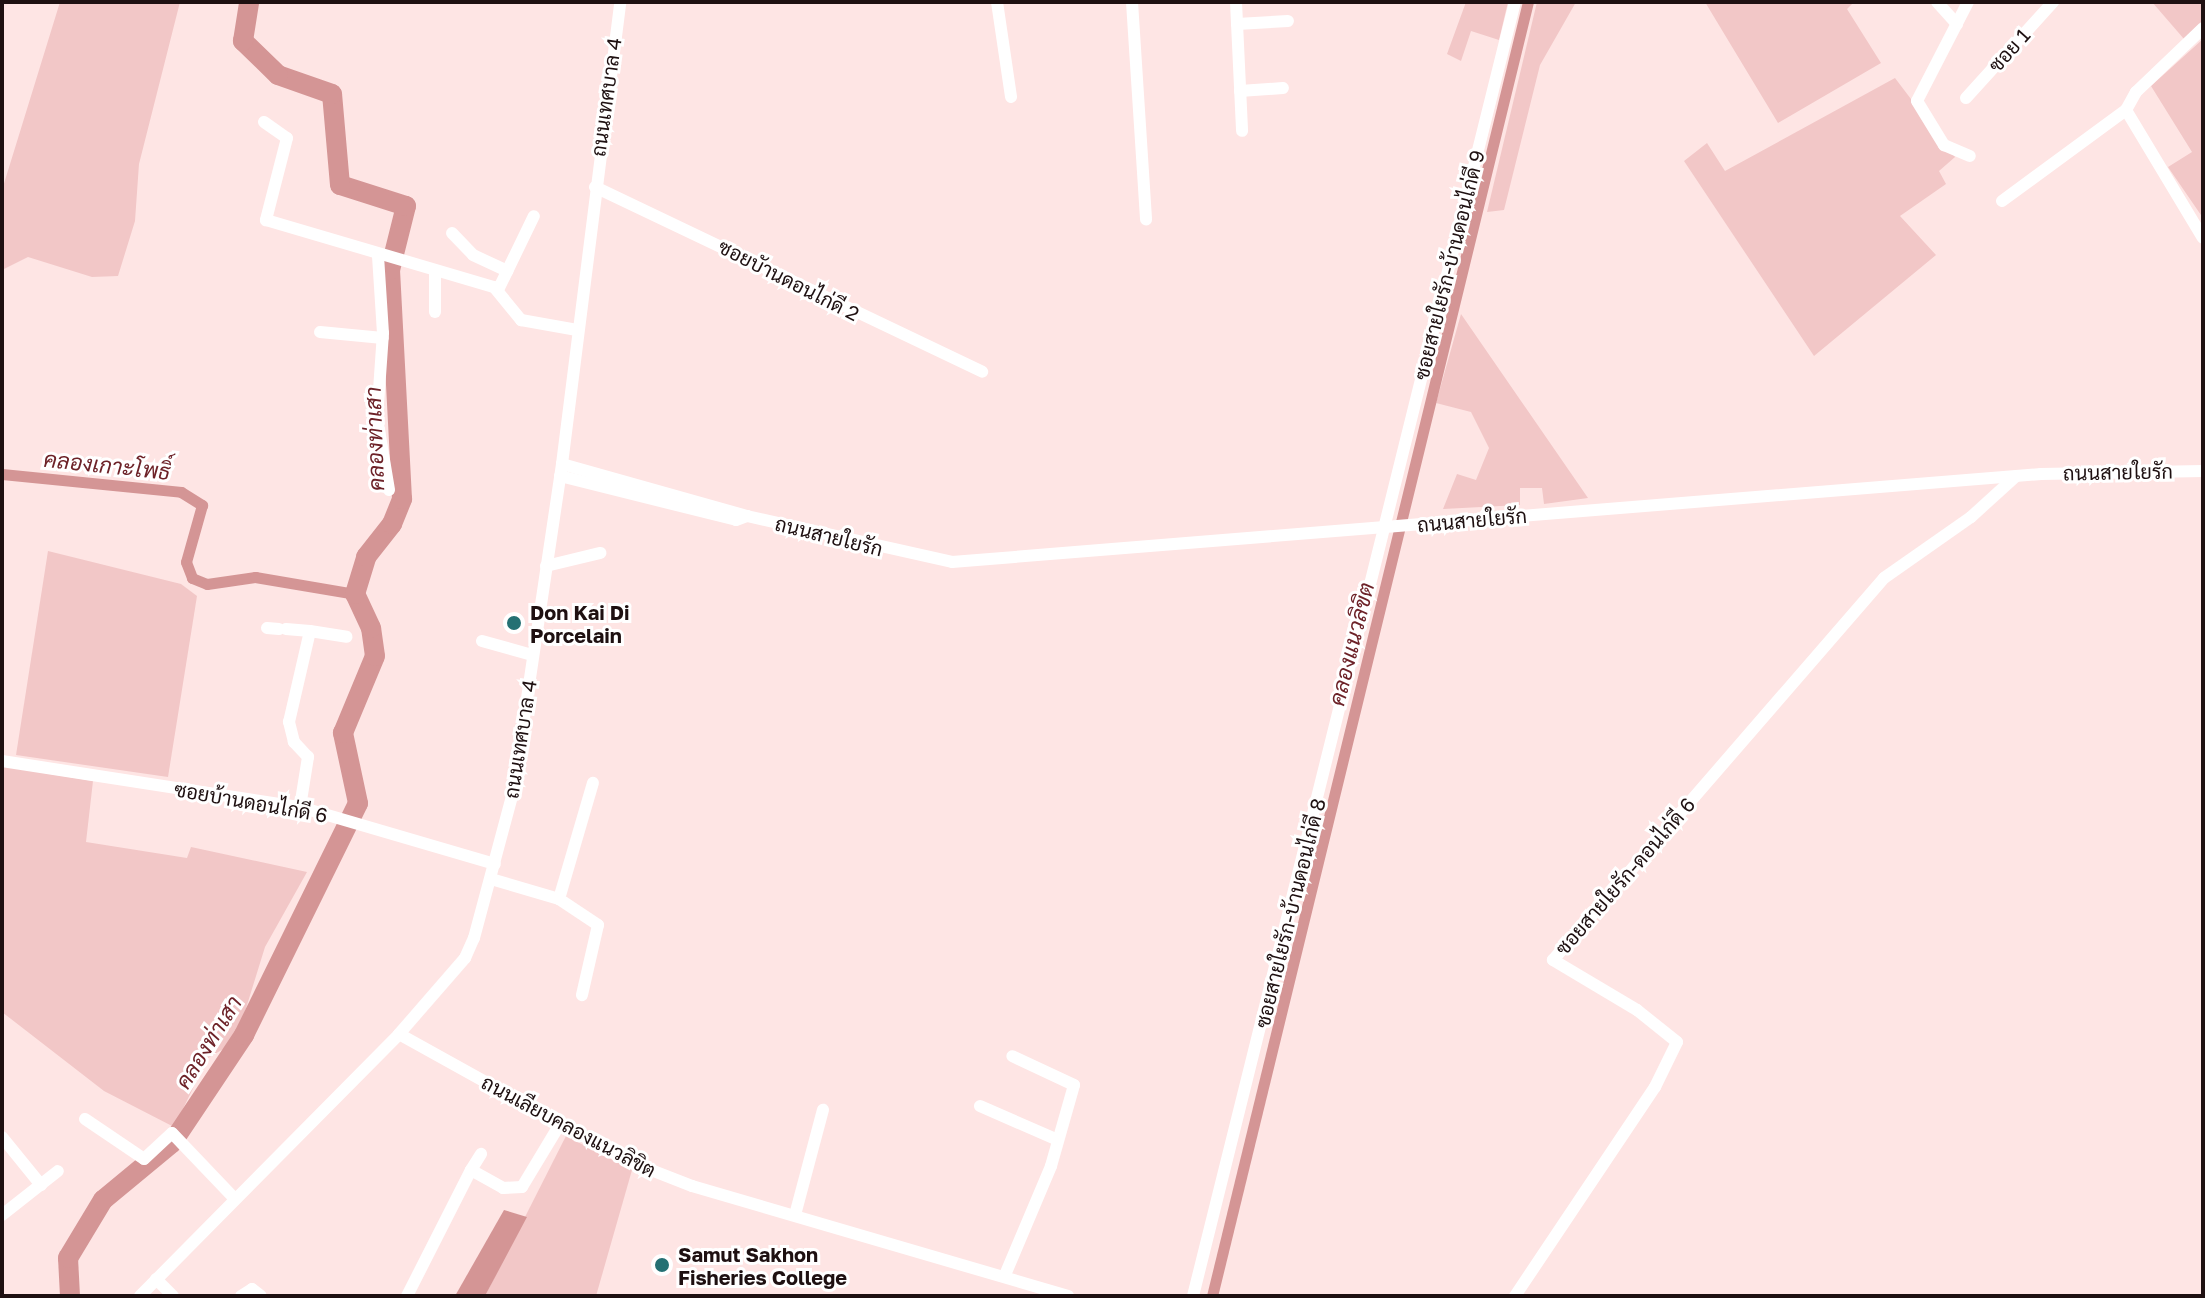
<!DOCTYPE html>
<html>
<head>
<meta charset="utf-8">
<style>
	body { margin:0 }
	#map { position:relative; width:2205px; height:1298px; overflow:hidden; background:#fee5e4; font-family:"Golos Text",Sarabun,sans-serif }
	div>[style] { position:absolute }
	.green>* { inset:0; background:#f2c7c7 }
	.water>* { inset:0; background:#d49595 }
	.canal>* { height:11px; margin:-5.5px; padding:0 5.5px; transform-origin:5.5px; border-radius:5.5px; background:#d49595 }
	.river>* { height:20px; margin:-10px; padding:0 10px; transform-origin:10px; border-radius:10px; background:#d49595 }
	.minor>* { height:12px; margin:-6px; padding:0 6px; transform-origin:6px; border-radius:6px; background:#fff }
	.dots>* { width:22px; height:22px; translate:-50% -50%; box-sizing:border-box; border:4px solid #fff; border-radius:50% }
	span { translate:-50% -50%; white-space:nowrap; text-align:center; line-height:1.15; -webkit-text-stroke:6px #fff; paint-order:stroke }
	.street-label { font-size:20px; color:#1e1011 }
	.poi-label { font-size:20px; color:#1e1011; font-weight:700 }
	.left { translate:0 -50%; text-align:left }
	.water-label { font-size:22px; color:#6d2228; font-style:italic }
	.frame { position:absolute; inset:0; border:4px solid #1e1011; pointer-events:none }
</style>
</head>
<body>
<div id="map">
	<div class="green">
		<div style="clip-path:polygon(60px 2px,180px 2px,139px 164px,135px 221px,118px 276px,92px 277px,28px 257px,2px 270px,2px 190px)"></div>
		<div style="clip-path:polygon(1466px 2px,1508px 2px,1499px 40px,1471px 31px,1461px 61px,1447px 54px)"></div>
		<div style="clip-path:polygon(1537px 2px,1576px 2px,1540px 65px,1504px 210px,1487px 212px)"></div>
		<div style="clip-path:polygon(1705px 2px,1854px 2px,1847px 9px,1881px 63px,1778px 123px)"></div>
		<div style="clip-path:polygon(2152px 2px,2203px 2px,2203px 21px,2184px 39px)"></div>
		<div style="clip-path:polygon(2203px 39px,2203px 218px,2168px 167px,2192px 152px,2151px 86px)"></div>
		<div style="clip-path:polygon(1895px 78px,1955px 157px,1939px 171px,1946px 184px,1900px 216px,1936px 255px,1814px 356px,1684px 161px,1707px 143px,1725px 171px)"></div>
		<div style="clip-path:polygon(1461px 314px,1588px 498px,1544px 504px,1542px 488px,1520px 488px,1520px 505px,1443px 509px,1457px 474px,1476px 480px,1489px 448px,1471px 412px,1436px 403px)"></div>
		<div style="clip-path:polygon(48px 551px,181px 584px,197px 596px,168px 777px,16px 755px)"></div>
		<div style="clip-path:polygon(2px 766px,93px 781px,86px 842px,187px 858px,191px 847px,307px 872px,265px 947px,243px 1018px,225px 1048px,208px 1058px,174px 1127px,104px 1091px,2px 1012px)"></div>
		<div style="clip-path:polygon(566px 1136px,632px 1170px,596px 1296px,485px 1296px)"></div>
	</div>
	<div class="water">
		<div style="clip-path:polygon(504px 1210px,527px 1217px,485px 1296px,455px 1296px)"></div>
	</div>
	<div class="canal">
		<div style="left:2px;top:474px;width:180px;rotate:5.7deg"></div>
		<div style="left:181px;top:492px;width:25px;rotate:32deg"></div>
		<div style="left:202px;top:505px;width:59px;rotate:105.7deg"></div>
		<div style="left:186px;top:562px;width:17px;rotate:69deg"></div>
		<div style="left:192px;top:578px;width:16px;rotate:22deg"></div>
		<div style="left:207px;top:584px;width:49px;rotate:-8.3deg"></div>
		<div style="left:255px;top:577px;width:101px;rotate:9.6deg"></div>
		<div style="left:1212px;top:1296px;width:1332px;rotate:-76.28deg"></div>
	</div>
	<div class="river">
		<div style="left:70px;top:1296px;width:38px;rotate:-93deg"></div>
		<div style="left:68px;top:1258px;width:68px;rotate:-58.9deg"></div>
		<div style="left:103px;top:1200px;width:89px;rotate:-39.6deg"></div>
		<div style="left:172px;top:1143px;width:130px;rotate:-56.3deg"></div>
		<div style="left:244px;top:1035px;width:258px;rotate:-63.8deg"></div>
		<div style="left:358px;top:803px;width:72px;rotate:-102.1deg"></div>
		<div style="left:343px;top:733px;width:83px;rotate:-67.4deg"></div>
		<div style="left:375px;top:656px;width:28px;rotate:-98deg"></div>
		<div style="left:371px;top:628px;width:38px;rotate:-115deg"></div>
		<div style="left:355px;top:594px;width:39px;rotate:-73deg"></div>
		<div style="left:366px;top:557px;width:42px;rotate:-51.8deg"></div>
		<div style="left:392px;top:524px;width:27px;rotate:-68deg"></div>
		<div style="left:402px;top:499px;width:229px;rotate:-93deg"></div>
		<div style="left:390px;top:270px;width:66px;rotate:-76deg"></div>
		<div style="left:406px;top:206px;width:69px;rotate:-162.3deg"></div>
		<div style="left:340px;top:185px;width:91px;rotate:-95deg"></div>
		<div style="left:332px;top:94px;width:57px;rotate:-160.6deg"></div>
		<div style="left:278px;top:75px;width:49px;rotate:-135.8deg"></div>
		<div style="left:243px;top:41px;width:39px;rotate:-81deg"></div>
	</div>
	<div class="minor">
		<div style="left:997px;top:2px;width:96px;rotate:81.6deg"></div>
		<div style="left:1132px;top:2px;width:218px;rotate:86.3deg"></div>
		<div style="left:1236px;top:2px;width:129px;rotate:87.3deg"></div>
		<div style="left:1937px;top:2px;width:30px;rotate:48deg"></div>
		<div style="left:1968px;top:2px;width:111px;rotate:117.3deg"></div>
		<div style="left:1917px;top:101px;width:52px;rotate:58.5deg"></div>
		<div style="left:1944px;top:145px;width:28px;rotate:23deg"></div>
		<div style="left:1237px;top:24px;width:51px;rotate:-3.4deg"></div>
		<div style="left:2203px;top:28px;width:93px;rotate:136.3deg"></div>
		<div style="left:2136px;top:92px;width:21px;rotate:119deg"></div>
		<div style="left:2126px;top:110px;width:149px;rotate:59deg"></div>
		<div style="left:1240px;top:91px;width:43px;rotate:-4deg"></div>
		<div style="left:1966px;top:98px;width:130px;rotate:-47.8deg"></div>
		<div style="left:264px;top:122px;width:28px;rotate:35deg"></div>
		<div style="left:287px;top:138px;width:85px;rotate:104.4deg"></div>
		<div style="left:266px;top:220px;width:238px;rotate:16.4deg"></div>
		<div style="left:494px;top:287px;width:43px;rotate:50.7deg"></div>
		<div style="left:521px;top:320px;width:57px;rotate:10.1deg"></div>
		<div style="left:595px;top:187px;width:429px;rotate:25.5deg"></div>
		<div style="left:2002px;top:201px;width:154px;rotate:-36.3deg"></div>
		<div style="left:452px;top:233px;width:30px;rotate:46deg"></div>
		<div style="left:473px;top:255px;width:38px;rotate:25deg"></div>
		<div style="left:378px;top:256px;width:77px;rotate:86.3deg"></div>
		<div style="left:383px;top:333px;width:85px;rotate:94deg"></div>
		<div style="left:377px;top:418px;width:73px;rotate:80.5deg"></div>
		<div style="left:498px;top:290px;width:82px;rotate:-64.1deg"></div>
		<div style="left:435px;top:312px;width:39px;rotate:-90deg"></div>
		<div style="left:320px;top:332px;width:63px;rotate:5.4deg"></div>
		<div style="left:562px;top:464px;width:192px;rotate:15.7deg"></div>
		<div style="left:747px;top:516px;width:210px;rotate:12.6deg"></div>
		<div style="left:952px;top:562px;width:1093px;rotate:-4.62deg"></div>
		<div style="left:2041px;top:474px;width:162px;rotate:-1.1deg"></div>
		<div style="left:560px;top:476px;width:181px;rotate:14deg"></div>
		<div style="left:736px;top:520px;width:12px;rotate:-20deg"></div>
		<div style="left:546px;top:566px;width:56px;rotate:-13.5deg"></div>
		<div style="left:267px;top:628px;width:12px;rotate:5deg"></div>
		<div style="left:286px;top:629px;width:24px;rotate:5deg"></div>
		<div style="left:482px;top:641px;width:52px;rotate:15.6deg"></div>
		<div style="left:2px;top:761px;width:302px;rotate:8.8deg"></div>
		<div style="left:300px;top:807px;width:203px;rotate:16.3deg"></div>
		<div style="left:300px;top:807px;width:51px;rotate:-80.9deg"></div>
		<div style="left:308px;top:757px;width:21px;rotate:-133deg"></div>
		<div style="left:294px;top:742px;width:21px;rotate:-104deg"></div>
		<div style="left:289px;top:722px;width:93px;rotate:-77deg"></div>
		<div style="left:310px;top:631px;width:37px;rotate:9deg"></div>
		<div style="left:491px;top:879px;width:71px;rotate:16.4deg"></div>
		<div style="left:559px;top:899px;width:47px;rotate:33.7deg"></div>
		<div style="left:598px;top:925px;width:72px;rotate:102.9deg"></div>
		<div style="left:559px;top:899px;width:121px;rotate:-73.7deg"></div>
		<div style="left:399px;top:1034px;width:262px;rotate:29deg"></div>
		<div style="left:628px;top:1161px;width:69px;rotate:21.3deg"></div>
		<div style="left:692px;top:1186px;width:392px;rotate:16.3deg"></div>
		<div style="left:980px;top:1106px;width:85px;rotate:23.6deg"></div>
		<div style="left:85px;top:1119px;width:71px;rotate:34.1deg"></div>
		<div style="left:144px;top:1159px;width:38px;rotate:-43deg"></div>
		<div style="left:172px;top:1133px;width:91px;rotate:46.3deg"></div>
		<div style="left:2px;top:1137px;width:62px;rotate:50.9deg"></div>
		<div style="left:471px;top:1170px;width:19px;rotate:-58deg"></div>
		<div style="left:2px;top:1215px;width:71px;rotate:-38.2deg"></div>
		<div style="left:795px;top:1215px;width:109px;rotate:-75.1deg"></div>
		<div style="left:1005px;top:1275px;width:118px;rotate:-67.1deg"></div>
		<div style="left:1051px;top:1166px;width:84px;rotate:-74.1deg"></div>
		<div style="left:1074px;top:1085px;width:68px;rotate:-154.9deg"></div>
		<div style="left:156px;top:1279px;width:24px;rotate:45deg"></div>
		<div style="left:140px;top:1296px;width:368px;rotate:-45.3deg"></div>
		<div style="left:399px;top:1034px;width:101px;rotate:-49deg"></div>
		<div style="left:465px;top:958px;width:22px;rotate:-66deg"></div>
		<div style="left:474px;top:938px;width:151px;rotate:-75deg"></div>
		<div style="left:513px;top:792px;width:332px;rotate:-81.5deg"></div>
		<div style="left:562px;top:464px;width:466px;rotate:-82.8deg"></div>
		<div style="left:241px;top:1296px;width:13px;rotate:-32deg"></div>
		<div style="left:252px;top:1289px;width:11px;rotate:38deg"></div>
		<div style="left:407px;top:1296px;width:141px;rotate:-63.1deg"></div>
		<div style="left:471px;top:1170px;width:37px;rotate:29deg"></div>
		<div style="left:503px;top:1188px;width:19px;rotate:-3deg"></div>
		<div style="left:522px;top:1187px;width:74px;rotate:-58.9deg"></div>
		<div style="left:1193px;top:1296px;width:1333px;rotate:-76.03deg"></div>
		<div style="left:1515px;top:1296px;width:252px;rotate:-56.2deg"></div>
		<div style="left:1655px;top:1087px;width:50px;rotate:-63.9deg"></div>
		<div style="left:1677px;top:1042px;width:51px;rotate:-141.3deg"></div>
		<div style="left:1637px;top:1010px;width:98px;rotate:-149.2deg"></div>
		<div style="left:1553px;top:960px;width:505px;rotate:-49.09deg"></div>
		<div style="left:1884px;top:578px;width:106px;rotate:-35deg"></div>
		<div style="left:1971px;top:517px;width:61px;rotate:-42.3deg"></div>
	</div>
	<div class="dots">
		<div style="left:514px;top:623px;background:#257073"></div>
		<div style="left:662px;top:1265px;background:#257073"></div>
	</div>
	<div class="street-label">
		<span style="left:2009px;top:50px;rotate:-48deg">ซอย 1</span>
		<span style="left:606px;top:97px;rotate:-82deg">ถนนเทศบาล 4</span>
		<span style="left:1449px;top:265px;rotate:-76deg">ซอยสายใยรัก-บ้านดอนไก่ดี 9</span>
		<span style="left:789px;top:280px;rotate:27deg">ซอยบัานดอนไก่ดี 2</span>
		<span style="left:2118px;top:472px;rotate:-1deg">ถนนสายใยรัก</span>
		<span style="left:1472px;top:520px;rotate:-5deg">ถนนสายใยรัก</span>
		<span style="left:829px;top:536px;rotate:14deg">ถนนสายใยรัก</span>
		<span style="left:520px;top:739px;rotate:-81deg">ถนนเทศบาล 4</span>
		<span style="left:251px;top:802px;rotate:10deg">ซอยบ้านดอนไก่ดี 6</span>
		<span style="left:1625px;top:876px;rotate:-49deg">ซอยสายใยรัก-ดอนไก่ดี 6</span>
		<span style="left:1290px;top:913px;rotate:-76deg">ซอยสายใยรัก-บ้านดอนไก่ดี 8</span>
		<span style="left:569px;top:1126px;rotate:28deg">ถนนเลียบคลองแนวลิขิต</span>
	</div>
	<div class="poi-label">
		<span class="left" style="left:530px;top:624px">Don Kai Di<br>Porcelain</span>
		<span class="left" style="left:678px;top:1266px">Samut Sakhon<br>Fisheries College</span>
	</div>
	<div class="water-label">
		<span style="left:374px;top:439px;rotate:-92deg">คลองท่าเสา</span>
		<span style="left:107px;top:465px;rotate:6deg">คลองเกาะโพธิ์</span>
		<span style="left:1351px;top:644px;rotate:-76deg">คลองแนวลิขิต</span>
		<span style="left:208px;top:1042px;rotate:-58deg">คลองท่าเสา</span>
	</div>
	<div class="frame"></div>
</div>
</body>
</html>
